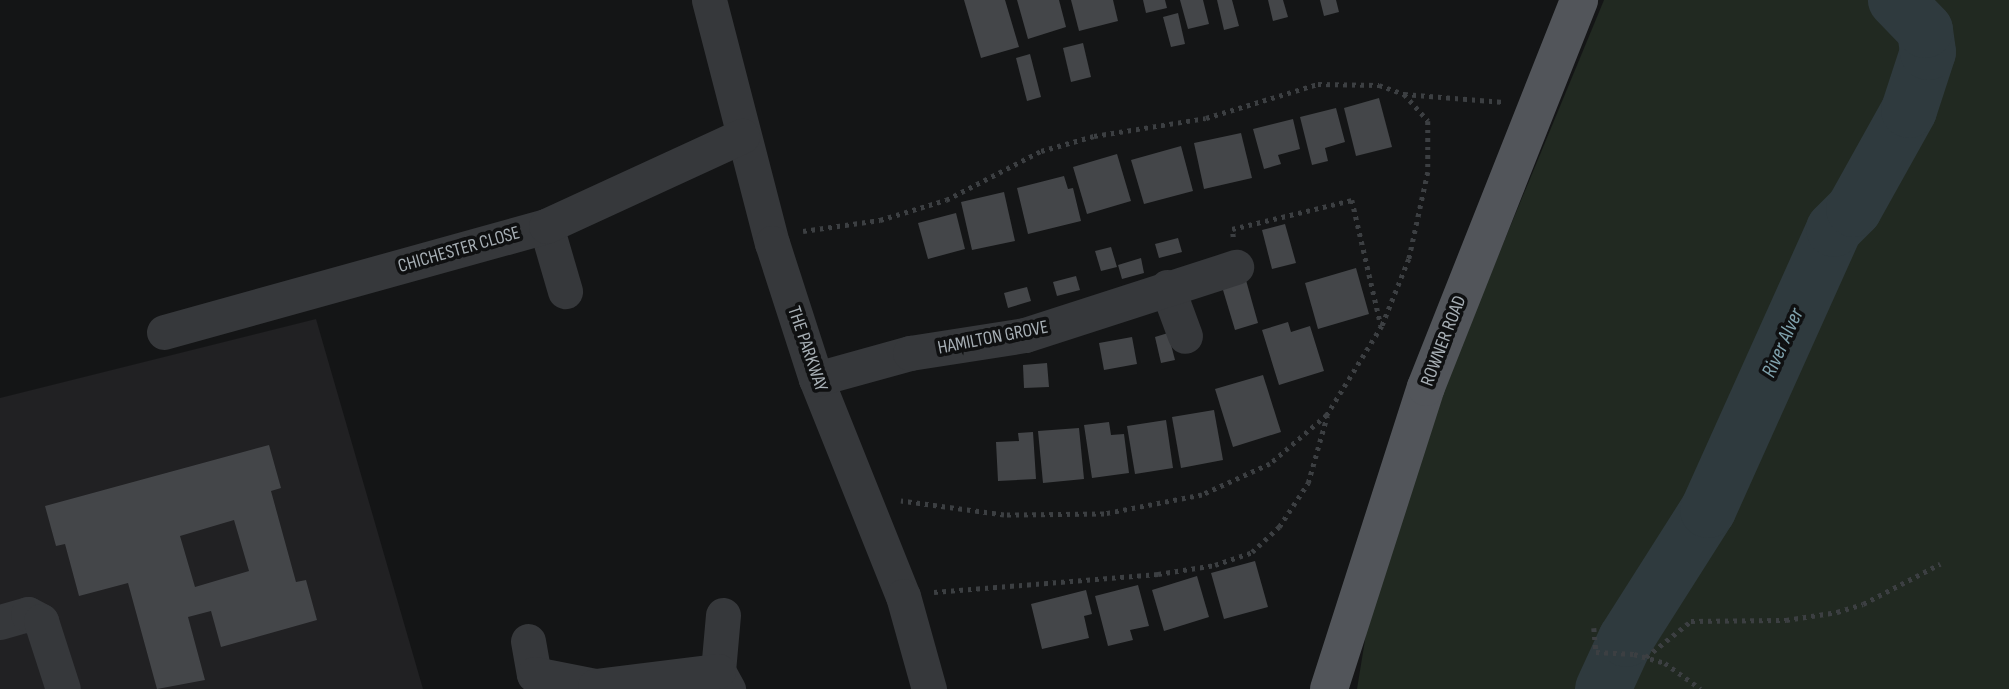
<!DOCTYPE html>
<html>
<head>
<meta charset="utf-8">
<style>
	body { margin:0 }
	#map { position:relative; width:2009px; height:689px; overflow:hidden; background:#141516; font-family:"Sofia Sans Condensed",sans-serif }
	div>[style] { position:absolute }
	.built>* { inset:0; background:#212123 }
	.green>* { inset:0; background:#212921 }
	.river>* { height:56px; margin:-28px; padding:0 28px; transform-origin:28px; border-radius:28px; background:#2f3a3e }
	.building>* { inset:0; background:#444649 }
	.path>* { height:4.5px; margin-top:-2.25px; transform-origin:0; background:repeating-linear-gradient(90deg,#3c3f42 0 3.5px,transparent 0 8.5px) }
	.minor>* { height:35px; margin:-17.5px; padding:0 17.5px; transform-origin:17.5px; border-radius:17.5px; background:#36383b }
	.major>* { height:38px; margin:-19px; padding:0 19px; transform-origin:19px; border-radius:19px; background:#52555a }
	span { translate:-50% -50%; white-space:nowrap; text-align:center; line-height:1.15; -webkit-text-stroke:7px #0f1011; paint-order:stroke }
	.street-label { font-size:19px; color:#a7afb5 }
	.water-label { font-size:21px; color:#80a3ae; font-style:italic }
</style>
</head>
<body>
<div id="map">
	<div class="built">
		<div style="clip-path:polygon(316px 319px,423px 689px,0 689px,0 398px)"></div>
	</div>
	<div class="green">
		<div style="clip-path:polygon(1604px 0,2009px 0,2009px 689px,1357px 689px,1382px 536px)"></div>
	</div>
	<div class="river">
		<div style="left:1603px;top:689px;width:55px;rotate:-65.3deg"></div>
		<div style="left:1626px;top:639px;width:153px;rotate:-57.6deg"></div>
		<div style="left:1708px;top:510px;width:308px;rotate:-65.8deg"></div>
		<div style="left:1834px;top:229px;width:28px;rotate:-45deg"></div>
		<div style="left:1854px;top:209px;width:113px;rotate:-60.9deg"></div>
		<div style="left:1909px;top:110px;width:61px;rotate:-71.9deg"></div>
		<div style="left:1928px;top:52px;width:22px;rotate:-98deg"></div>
		<div style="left:1925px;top:30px;width:42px;rotate:-134deg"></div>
	</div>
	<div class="building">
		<div style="clip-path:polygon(964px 0,1005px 0,1019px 47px,981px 58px)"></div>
		<div style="clip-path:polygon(1017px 0,1059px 0,1066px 27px,1028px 39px)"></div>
		<div style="clip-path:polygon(1071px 0,1113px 0,1118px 21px,1079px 31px)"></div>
		<div style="clip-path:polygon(1143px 0,1165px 0,1167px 8px,1146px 13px)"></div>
		<div style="clip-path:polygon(1180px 0,1203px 0,1209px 24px,1188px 29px)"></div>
		<div style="clip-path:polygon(1217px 0,1232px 0,1239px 26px,1224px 30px)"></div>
		<div style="clip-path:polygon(1268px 0,1283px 0,1288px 17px,1273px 21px)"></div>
		<div style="clip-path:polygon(1320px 0,1336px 0,1339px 12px,1324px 16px)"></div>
		<div style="clip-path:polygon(1178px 13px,1185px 44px,1171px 47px,1163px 17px)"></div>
		<div style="clip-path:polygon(1083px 43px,1091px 77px,1071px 82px,1063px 48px)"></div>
		<div style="clip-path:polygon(1030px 54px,1041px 97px,1027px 101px,1016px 58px)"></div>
		<div style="clip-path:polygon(1379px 98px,1392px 147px,1356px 156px,1344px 108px)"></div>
		<div style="clip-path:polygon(1336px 108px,1345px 142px,1325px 148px,1328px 161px,1312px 165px,1300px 117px)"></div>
		<div style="clip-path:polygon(1293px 119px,1300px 149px,1278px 155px,1281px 164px,1264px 169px,1253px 129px)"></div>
		<div style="clip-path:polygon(1241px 133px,1252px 178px,1204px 189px,1194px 143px)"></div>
		<div style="clip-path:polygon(1181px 146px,1193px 191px,1144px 204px,1131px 160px)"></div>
		<div style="clip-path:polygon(1117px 154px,1131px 201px,1087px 214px,1073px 167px)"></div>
		<div style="clip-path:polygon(1064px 176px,1068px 189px,1073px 188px,1081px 221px,1028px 234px,1017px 188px)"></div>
		<div style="clip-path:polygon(1004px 192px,1015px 241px,972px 250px,961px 202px)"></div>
		<div style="clip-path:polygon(956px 213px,965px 249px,928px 259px,918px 223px)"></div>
		<div style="clip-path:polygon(1285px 224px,1296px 263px,1272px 269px,1262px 230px)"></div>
		<div style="clip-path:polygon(1178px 238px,1182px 252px,1159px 258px,1155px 244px)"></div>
		<div style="clip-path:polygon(1111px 247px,1117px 267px,1101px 271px,1095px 251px)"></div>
		<div style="clip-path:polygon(1141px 258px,1144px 273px,1122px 279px,1118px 265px)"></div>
		<div style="clip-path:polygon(1356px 268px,1369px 314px,1318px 329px,1305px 283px)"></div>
		<div style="clip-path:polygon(1244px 273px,1258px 323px,1235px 330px,1220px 280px)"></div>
		<div style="clip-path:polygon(1076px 276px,1080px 290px,1057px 296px,1053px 282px)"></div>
		<div style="clip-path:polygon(1027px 287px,1031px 301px,1008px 308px,1004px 293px)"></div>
		<div style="clip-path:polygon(1288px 322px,1291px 332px,1310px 326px,1324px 371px,1279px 385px,1262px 330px)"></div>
		<div style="clip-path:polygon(1168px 333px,1175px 360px,1161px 363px,1155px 337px)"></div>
		<div style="clip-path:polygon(1132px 337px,1137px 364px,1104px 370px,1099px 343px)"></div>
		<div style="clip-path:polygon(1047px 363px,1049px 387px,1024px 388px,1023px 365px)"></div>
		<div style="clip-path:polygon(1263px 375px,1281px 432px,1233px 447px,1215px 389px)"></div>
		<div style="clip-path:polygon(1214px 410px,1223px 460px,1181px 468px,1172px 417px)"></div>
		<div style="clip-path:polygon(1166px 420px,1173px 468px,1135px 474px,1127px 426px)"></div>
		<div style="clip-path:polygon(1109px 422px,1111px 435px,1124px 434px,1129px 473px,1092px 478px,1084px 425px)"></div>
		<div style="clip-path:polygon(1079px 428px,1084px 479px,1043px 483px,1038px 431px)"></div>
		<div style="clip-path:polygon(1033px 432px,1036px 479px,998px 481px,996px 442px,1019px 441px,1018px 433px)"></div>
		<div style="clip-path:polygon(evenodd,269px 445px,281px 488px,271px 491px,296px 582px,306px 580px,317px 620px,221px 647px,211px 611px,188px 617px,205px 680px,157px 689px,128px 583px,79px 596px,65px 544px,56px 546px,45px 506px,269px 445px,234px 520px,249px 571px,195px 587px,180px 536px,234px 520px)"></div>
		<div style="clip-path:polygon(1255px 561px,1268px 607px,1224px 619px,1211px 573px)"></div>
		<div style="clip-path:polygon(1197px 576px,1209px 617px,1164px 631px,1152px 590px)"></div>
		<div style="clip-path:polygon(1138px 585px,1149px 626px,1130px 630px,1133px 640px,1108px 646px,1095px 596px)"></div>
		<div style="clip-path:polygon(1086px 590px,1092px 614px,1084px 616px,1089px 638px,1042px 649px,1031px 604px)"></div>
	</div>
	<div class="path">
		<div style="left:1404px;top:94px;width:100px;rotate:4.6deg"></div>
		<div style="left:803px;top:231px;width:78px;rotate:-8.1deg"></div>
		<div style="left:880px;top:220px;width:69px;rotate:-16.9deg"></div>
		<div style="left:946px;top:200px;width:107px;rotate:-27.3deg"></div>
		<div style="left:1041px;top:151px;width:55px;rotate:-15.8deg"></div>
		<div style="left:1094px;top:136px;width:113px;rotate:-9.1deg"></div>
		<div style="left:1206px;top:118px;width:117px;rotate:-16.9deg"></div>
		<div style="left:1318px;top:84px;width:61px;rotate:0.9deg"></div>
		<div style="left:1379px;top:85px;width:27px;rotate:20deg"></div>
		<div style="left:1404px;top:94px;width:36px;rotate:48deg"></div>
		<div style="left:1428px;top:121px;width:51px;rotate:90deg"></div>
		<div style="left:1428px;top:172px;width:89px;rotate:102.3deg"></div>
		<div style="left:1409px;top:259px;width:72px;rotate:111.9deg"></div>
		<div style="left:1382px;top:326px;width:105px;rotate:121.7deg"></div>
		<div style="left:1327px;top:415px;width:75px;rotate:139.3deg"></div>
		<div style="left:1270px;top:464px;width:75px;rotate:155.5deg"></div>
		<div style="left:1202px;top:495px;width:100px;rotate:169deg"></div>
		<div style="left:1104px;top:514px;width:100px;rotate:179.4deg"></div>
		<div style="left:1004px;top:515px;width:104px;rotate:-172.3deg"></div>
		<div style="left:1233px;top:237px;width:8px;rotate:-97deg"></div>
		<div style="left:1232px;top:229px;width:123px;rotate:-13.6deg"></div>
		<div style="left:1352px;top:200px;width:129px;rotate:77deg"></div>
		<div style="left:934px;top:592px;width:225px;rotate:-4.6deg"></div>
		<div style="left:1158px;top:574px;width:58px;rotate:-9deg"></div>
		<div style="left:1215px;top:565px;width:39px;rotate:-19deg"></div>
		<div style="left:1252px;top:552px;width:37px;rotate:-43deg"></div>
		<div style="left:1279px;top:527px;width:53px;rotate:-56.6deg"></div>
		<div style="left:1308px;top:483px;width:70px;rotate:-74.2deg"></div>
		<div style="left:1594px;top:628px;width:24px;rotate:85deg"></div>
		<div style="left:1596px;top:652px;width:38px;rotate:3deg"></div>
		<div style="left:1634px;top:654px;width:32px;rotate:16deg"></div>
		<div style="left:1665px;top:663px;width:44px;rotate:35.8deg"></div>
		<div style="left:1646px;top:657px;width:58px;rotate:-38.7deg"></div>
		<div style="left:1691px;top:621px;width:95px;rotate:-0.6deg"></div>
		<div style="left:1786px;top:620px;width:52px;rotate:-8.9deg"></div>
		<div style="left:1837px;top:612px;width:27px;rotate:-17deg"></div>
		<div style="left:1863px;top:604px;width:87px;rotate:-27.5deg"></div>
	</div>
	<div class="minor">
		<div style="left:709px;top:0;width:251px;rotate:75.5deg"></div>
		<div style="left:772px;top:243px;width:143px;rotate:72.1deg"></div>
		<div style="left:816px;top:379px;width:234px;rotate:68.2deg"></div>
		<div style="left:903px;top:596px;width:97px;rotate:74.4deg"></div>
		<div style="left:546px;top:226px;width:68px;rotate:73.7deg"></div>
		<div style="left:1167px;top:287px;width:52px;rotate:69.8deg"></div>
		<div style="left:164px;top:332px;width:396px;rotate:-15.5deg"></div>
		<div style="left:546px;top:226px;width:216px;rotate:-24.7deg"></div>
		<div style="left:816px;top:379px;width:98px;rotate:-15.5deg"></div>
		<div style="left:910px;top:353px;width:116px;rotate:-8.9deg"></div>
		<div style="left:1025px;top:335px;width:222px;rotate:-17.9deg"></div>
		<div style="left:723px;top:615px;width:56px;rotate:95.1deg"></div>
		<div style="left:718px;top:671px;width:21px;rotate:61deg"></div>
		<div style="left:0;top:622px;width:29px;rotate:-16deg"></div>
		<div style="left:28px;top:614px;width:15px;rotate:28deg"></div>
		<div style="left:41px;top:621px;width:71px;rotate:72.1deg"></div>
		<div style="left:528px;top:641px;width:34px;rotate:80deg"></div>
		<div style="left:534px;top:674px;width:62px;rotate:11.1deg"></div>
		<div style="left:595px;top:686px;width:124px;rotate:-7deg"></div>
	</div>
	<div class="major">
		<div style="left:1329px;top:689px;width:317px;rotate:-72.2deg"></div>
		<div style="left:1426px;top:387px;width:416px;rotate:-68.4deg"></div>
	</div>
	<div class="street-label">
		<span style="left:459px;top:250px;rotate:-16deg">CHICHESTER CLOSE</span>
		<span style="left:993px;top:338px;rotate:-11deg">HAMILTON GROVE</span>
		<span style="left:1444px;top:341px;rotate:-69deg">ROWNER ROAD</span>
		<span style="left:807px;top:349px;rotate:71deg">THE PARKWAY</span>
	</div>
	<div class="water-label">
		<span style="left:1783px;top:343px;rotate:-66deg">River Alver</span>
	</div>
</div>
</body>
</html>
